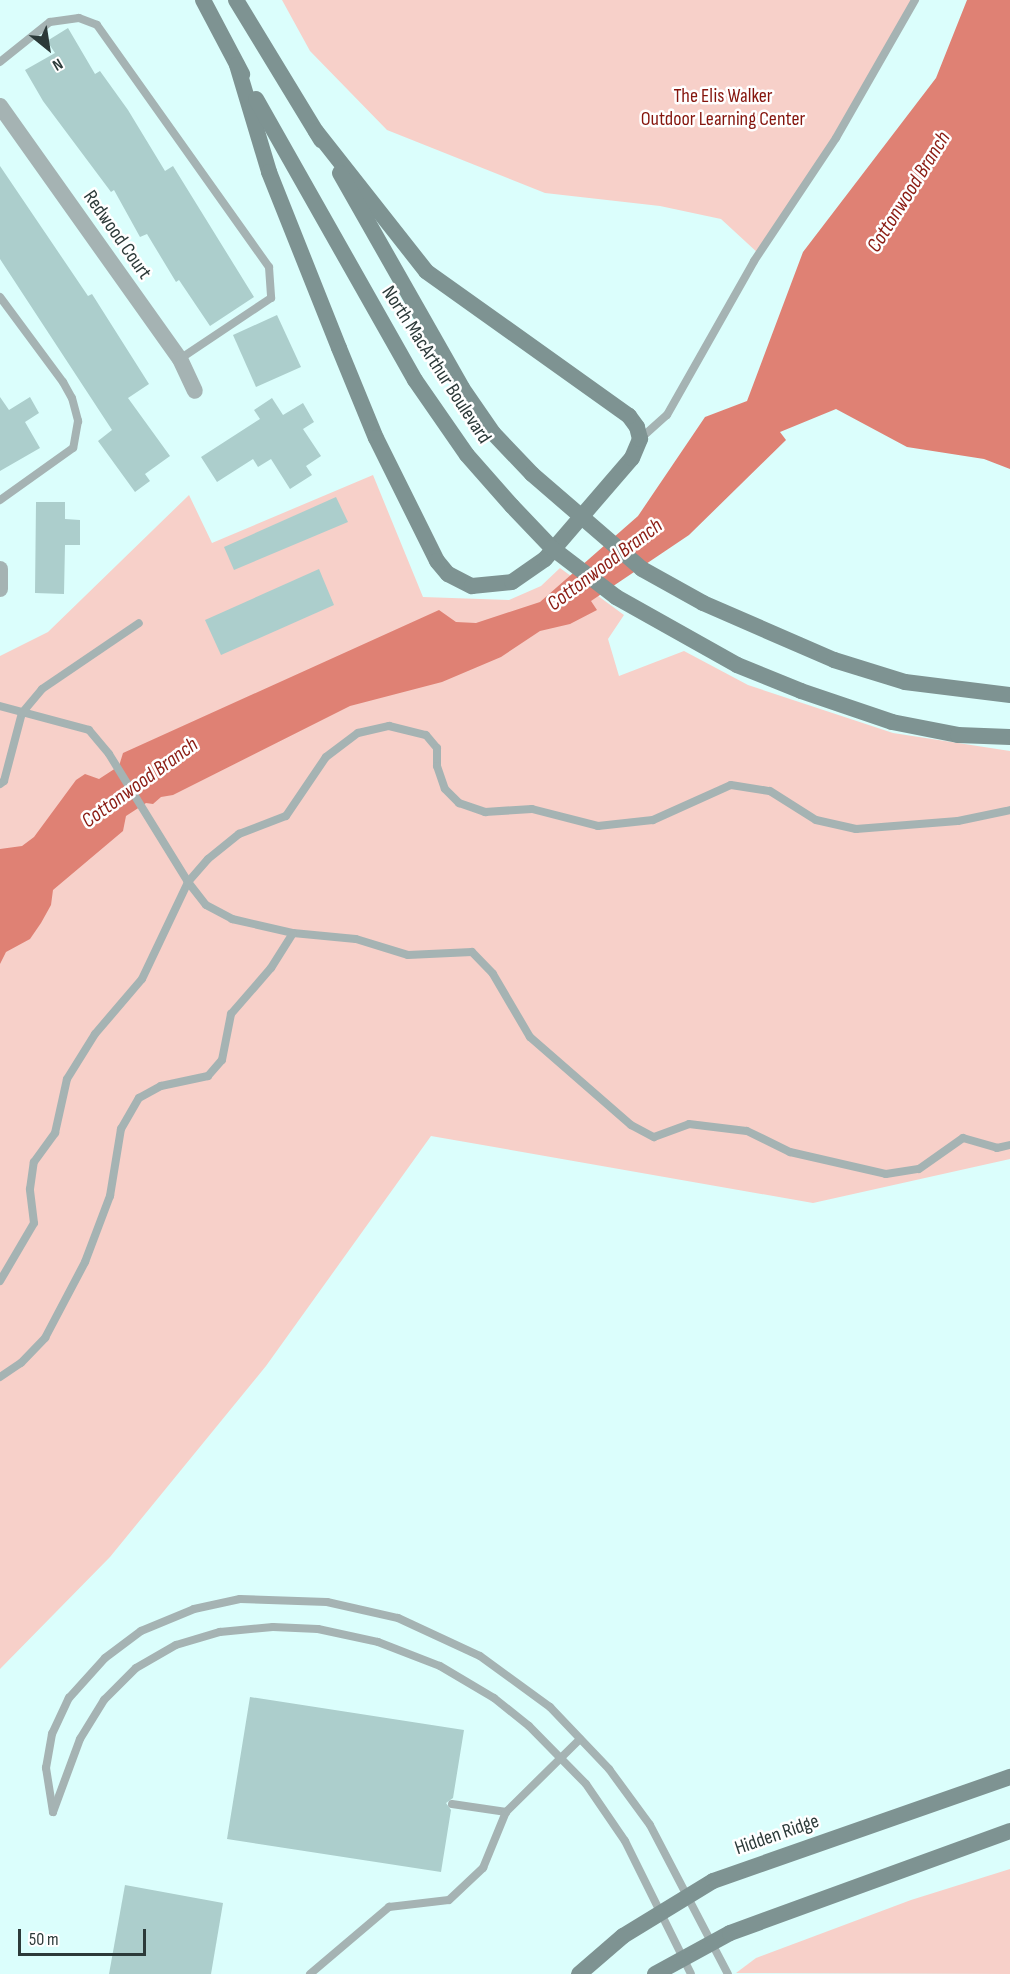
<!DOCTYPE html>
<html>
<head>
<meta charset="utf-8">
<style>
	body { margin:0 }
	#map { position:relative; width:1010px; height:1974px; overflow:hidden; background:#dbfefc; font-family:"Sofia Sans Condensed",sans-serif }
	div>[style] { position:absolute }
	.green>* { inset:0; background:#f7d0c9 }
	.water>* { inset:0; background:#df8174 }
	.building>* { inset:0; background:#accecc }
	.service>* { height:8px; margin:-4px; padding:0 4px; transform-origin:4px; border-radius:4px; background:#a5b3b3 }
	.minor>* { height:16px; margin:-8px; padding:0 8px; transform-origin:8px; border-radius:8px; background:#a5b3b3 }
	.secondary>* { height:16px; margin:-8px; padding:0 8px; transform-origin:8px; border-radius:8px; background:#7e9392 }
	.secondary-bridge>* { height:16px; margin:-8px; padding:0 8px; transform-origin:8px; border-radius:8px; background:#7e9392 }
	span { translate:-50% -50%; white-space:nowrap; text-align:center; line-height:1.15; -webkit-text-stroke:5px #fff; paint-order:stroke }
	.park-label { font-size:20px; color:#85150d }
	.street-label { font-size:20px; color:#2c3a39 }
	.water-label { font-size:21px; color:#8b1c13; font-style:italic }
	.north { position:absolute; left:18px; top:18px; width:60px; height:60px; -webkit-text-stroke:4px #fff; paint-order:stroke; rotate:150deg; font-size:16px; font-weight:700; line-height:24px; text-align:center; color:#2c3a39 }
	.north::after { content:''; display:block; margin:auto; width:21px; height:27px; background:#2c3a39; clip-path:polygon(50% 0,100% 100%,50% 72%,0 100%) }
	.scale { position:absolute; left:18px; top:1929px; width:128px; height:27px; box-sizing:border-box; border:3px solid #2c3a39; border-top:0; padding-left:8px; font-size:18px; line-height:21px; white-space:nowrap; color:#2c3a39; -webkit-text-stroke:4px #fff; paint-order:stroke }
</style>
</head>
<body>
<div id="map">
	<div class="green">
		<div style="clip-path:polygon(282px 0,915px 0,849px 115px,759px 254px,721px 219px,660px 206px,545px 193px,387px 130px,310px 51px)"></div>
		<div style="clip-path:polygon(373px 475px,423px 597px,509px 600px,541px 586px,560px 568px,624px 615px,608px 639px,619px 676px,684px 651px,748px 685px,893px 733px,1010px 751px,1010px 1159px,813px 1203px,431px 1136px,266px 1366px,110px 1557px,0 1669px,0 656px,48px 632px,189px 495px,212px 543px)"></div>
		<div style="clip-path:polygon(1010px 1869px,1010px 1974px,736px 1973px,756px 1958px,911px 1900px)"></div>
	</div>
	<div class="water">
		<div style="clip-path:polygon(967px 0,1010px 0,1010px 469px,984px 459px,907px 447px,836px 409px,780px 432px,786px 440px,689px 535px,591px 601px,597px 610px,570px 624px,540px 631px,501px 657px,442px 682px,350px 706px,173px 795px,161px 797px,153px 804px,146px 803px,126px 816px,123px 831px,53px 890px,51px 905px,41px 923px,30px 939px,6px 952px,0 964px,0 849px,22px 846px,34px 837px,76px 780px,85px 774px,99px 779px,119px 766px,123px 753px,439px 610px,456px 622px,476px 623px,540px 602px,638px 516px,705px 417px,747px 401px,803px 252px,936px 78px)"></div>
	</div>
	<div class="building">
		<div style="clip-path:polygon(68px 28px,95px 74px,100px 71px,128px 110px,165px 171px,173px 166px,254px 297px,210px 326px,179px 280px,176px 282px,147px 234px,140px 237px,114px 190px,111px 192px,43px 101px,25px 70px,55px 53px,47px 41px)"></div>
		<div style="clip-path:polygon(0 166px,88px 296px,92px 294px,149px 384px,128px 398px,170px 456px,145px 474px,150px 481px,135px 492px,98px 441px,112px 430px,0 259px)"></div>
		<div style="clip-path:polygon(277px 315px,301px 367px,256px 387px,233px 335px)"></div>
		<div style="clip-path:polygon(0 397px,9px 410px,30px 397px,39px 413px,25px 422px,40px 448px,0 471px)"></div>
		<div style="clip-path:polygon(272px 398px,283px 415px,303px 403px,314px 422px,303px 429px,321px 456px,306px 466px,312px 475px,290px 489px,271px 459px,258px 467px,253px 459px,217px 482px,201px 457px,260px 419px,254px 410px)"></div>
		<div style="clip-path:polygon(336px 497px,348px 522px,234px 570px,224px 547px)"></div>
		<div style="clip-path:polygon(36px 502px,65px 502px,65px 519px,80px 520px,80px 545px,65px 545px,64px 594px,35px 593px)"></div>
		<div style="clip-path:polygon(319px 569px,334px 605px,221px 655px,205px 620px)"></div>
		<div style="clip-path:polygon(250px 1697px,464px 1730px,453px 1798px,446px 1803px,451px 1810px,441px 1872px,227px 1839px)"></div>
		<div style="clip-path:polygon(125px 1885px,223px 1903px,211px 1974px,109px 1974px)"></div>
	</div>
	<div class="service">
		<div style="left:0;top:62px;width:64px;rotate:-38.7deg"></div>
		<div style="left:50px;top:22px;width:29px;rotate:-8deg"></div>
		<div style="left:79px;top:18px;width:19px;rotate:21deg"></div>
		<div style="left:97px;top:25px;width:297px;rotate:54.6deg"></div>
		<div style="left:269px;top:267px;width:31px;rotate:86deg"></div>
		<div style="left:271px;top:298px;width:110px;rotate:146.2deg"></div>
		<div style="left:0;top:297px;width:106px;rotate:53.5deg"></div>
		<div style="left:63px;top:382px;width:18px;rotate:61deg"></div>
		<div style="left:72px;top:398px;width:24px;rotate:75deg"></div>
		<div style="left:78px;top:421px;width:27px;rotate:100deg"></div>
		<div style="left:73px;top:448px;width:90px;rotate:144.5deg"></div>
		<div style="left:640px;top:439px;width:36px;rotate:-42deg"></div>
		<div style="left:667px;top:415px;width:177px;rotate:-60.5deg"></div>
		<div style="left:754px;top:261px;width:148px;rotate:-56.3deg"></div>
		<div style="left:836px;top:138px;width:159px;rotate:-60.2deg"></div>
		<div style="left:0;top:706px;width:92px;rotate:15.1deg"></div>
		<div style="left:89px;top:730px;width:31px;rotate:50deg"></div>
		<div style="left:109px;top:754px;width:150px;rotate:58.3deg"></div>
		<div style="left:188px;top:882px;width:29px;rotate:52deg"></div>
		<div style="left:206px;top:905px;width:30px;rotate:28deg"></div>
		<div style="left:232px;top:919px;width:63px;rotate:12.9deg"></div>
		<div style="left:293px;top:933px;width:63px;rotate:5.4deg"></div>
		<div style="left:356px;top:939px;width:54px;rotate:17.1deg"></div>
		<div style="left:408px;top:955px;width:64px;rotate:-2.7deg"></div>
		<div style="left:472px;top:952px;width:30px;rotate:46deg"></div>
		<div style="left:493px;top:974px;width:73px;rotate:59.6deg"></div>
		<div style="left:530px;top:1037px;width:134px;rotate:41.1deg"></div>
		<div style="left:631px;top:1125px;width:26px;rotate:28deg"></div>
		<div style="left:654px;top:1137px;width:37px;rotate:-20deg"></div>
		<div style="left:689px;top:1124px;width:58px;rotate:6.9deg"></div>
		<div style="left:747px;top:1131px;width:48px;rotate:26deg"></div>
		<div style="left:790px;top:1152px;width:98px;rotate:12.9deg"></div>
		<div style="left:886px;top:1174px;width:33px;rotate:-9deg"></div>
		<div style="left:919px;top:1169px;width:54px;rotate:-35.2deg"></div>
		<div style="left:963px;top:1138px;width:35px;rotate:16deg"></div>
		<div style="left:997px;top:1148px;width:13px;rotate:-13deg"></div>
		<div style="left:0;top:784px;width:5px;rotate:-37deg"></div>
		<div style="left:4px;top:781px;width:70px;rotate:-75.2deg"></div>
		<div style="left:22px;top:713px;width:31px;rotate:-50deg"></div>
		<div style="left:42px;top:689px;width:117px;rotate:-34.2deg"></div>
		<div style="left:0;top:1281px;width:67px;rotate:-59.6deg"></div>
		<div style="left:34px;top:1223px;width:34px;rotate:-97deg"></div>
		<div style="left:30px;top:1189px;width:27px;rotate:-82deg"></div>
		<div style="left:34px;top:1162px;width:36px;rotate:-54deg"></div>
		<div style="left:55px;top:1133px;width:55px;rotate:-77.5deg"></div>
		<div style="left:67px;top:1079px;width:53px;rotate:-58.1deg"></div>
		<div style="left:95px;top:1034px;width:72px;rotate:-49.5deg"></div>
		<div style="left:142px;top:979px;width:107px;rotate:-64.6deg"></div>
		<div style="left:188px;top:882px;width:30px;rotate:-49deg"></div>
		<div style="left:208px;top:859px;width:40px;rotate:-39deg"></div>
		<div style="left:239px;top:834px;width:50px;rotate:-21deg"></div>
		<div style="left:286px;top:816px;width:71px;rotate:-55.9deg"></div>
		<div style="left:326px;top:757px;width:40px;rotate:-37deg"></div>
		<div style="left:358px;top:733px;width:32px;rotate:-13deg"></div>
		<div style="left:389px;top:726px;width:38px;rotate:14deg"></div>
		<div style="left:426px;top:735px;width:17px;rotate:50deg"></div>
		<div style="left:437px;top:748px;width:18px;rotate:90deg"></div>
		<div style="left:437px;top:766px;width:24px;rotate:71deg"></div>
		<div style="left:445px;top:789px;width:20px;rotate:45deg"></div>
		<div style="left:459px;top:803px;width:28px;rotate:19deg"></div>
		<div style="left:485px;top:812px;width:47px;rotate:-3.7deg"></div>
		<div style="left:532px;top:809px;width:68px;rotate:14.4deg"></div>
		<div style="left:598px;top:826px;width:55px;rotate:-6.2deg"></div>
		<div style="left:653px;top:820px;width:85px;rotate:-24.2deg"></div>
		<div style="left:731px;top:785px;width:39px;rotate:9deg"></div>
		<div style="left:770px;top:791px;width:54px;rotate:32.2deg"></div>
		<div style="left:816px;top:820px;width:41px;rotate:12.7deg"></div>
		<div style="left:856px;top:829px;width:102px;rotate:-4.5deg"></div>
		<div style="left:958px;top:821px;width:53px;rotate:-11.9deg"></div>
		<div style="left:0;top:1377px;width:25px;rotate:-34deg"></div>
		<div style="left:21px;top:1363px;width:35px;rotate:-46deg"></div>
		<div style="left:45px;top:1338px;width:86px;rotate:-62.2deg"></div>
		<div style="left:85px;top:1262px;width:71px;rotate:-69.3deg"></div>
		<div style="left:110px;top:1196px;width:68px;rotate:-80.7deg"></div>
		<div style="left:121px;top:1129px;width:36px;rotate:-60deg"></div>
		<div style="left:139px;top:1098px;width:25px;rotate:-29deg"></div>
		<div style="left:161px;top:1086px;width:48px;rotate:-12deg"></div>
		<div style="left:208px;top:1076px;width:21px;rotate:-49deg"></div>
		<div style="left:222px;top:1060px;width:47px;rotate:-78.9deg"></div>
		<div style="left:231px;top:1014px;width:61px;rotate:-49deg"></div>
		<div style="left:271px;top:968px;width:41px;rotate:-57.8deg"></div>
		<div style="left:452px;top:1804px;width:55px;rotate:8.4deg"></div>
		<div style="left:53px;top:1812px;width:45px;rotate:-99deg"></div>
		<div style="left:46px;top:1768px;width:35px;rotate:-80deg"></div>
		<div style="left:52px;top:1734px;width:40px;rotate:-65deg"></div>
		<div style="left:69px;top:1698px;width:54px;rotate:-48deg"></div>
		<div style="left:105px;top:1658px;width:45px;rotate:-36.9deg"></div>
		<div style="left:141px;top:1631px;width:57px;rotate:-22.5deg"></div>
		<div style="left:194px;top:1609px;width:47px;rotate:-12.3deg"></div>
		<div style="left:240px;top:1599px;width:87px;rotate:2deg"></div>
		<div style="left:327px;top:1602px;width:73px;rotate:12.7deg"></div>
		<div style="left:398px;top:1618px;width:90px;rotate:24.9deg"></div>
		<div style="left:480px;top:1656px;width:87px;rotate:36.1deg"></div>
		<div style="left:550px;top:1707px;width:86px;rotate:46.4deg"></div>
		<div style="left:609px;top:1769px;width:69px;rotate:53.8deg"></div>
		<div style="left:650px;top:1825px;width:168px;rotate:62.4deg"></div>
		<div style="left:53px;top:1812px;width:78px;rotate:-69.7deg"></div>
		<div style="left:80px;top:1739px;width:46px;rotate:-58.4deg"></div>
		<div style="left:104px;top:1700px;width:45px;rotate:-45deg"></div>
		<div style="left:136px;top:1668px;width:46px;rotate:-29.9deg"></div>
		<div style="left:176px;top:1645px;width:46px;rotate:-16.5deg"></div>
		<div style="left:220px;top:1632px;width:53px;rotate:-5.4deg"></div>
		<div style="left:273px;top:1627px;width:45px;rotate:2.5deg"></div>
		<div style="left:318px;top:1629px;width:61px;rotate:12.2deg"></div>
		<div style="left:378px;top:1642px;width:66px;rotate:21.2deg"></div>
		<div style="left:440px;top:1666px;width:63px;rotate:30.7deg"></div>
		<div style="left:494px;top:1698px;width:45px;rotate:38.7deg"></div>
		<div style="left:529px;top:1726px;width:81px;rotate:45.5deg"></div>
		<div style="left:586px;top:1784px;width:69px;rotate:55.6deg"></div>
		<div style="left:625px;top:1841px;width:148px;rotate:63.6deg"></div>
		<div style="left:310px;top:1974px;width:104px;rotate:-40.3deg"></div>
		<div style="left:389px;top:1907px;width:60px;rotate:-6.7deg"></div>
		<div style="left:449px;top:1900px;width:47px;rotate:-43.3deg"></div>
		<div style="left:483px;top:1868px;width:61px;rotate:-67.7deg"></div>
		<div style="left:506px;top:1812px;width:104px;rotate:-44.6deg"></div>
	</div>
	<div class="minor">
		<div style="left:0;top:106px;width:310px;rotate:54.6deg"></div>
		<div style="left:180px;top:359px;width:35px;rotate:65deg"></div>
		<div style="left:0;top:569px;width:20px;rotate:90deg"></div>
	</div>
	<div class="secondary">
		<div style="left:203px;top:0;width:84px;rotate:62.2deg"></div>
		<div style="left:236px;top:0;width:164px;rotate:58.7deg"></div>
		<div style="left:237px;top:65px;width:112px;rotate:73.3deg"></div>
		<div style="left:269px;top:172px;width:189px;rotate:68.3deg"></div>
		<div style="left:339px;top:348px;width:97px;rotate:67.7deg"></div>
		<div style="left:376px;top:438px;width:137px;rotate:63.6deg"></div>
		<div style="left:437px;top:561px;width:17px;rotate:50deg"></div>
		<div style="left:448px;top:574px;width:27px;rotate:27deg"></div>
		<div style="left:472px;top:586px;width:40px;rotate:-5.7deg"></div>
		<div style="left:512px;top:582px;width:40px;rotate:-34.9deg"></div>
		<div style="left:545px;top:559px;width:133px;rotate:-49.3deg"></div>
		<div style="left:632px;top:458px;width:21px;rotate:-67deg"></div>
		<div style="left:640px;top:439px;width:12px;rotate:-104deg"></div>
		<div style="left:637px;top:427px;width:14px;rotate:-126deg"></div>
		<div style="left:629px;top:416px;width:249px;rotate:-144.5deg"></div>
		<div style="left:426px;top:271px;width:178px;rotate:-128.2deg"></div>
		<div style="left:256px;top:99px;width:323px;rotate:60.5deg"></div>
		<div style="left:415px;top:380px;width:91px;rotate:55.3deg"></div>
		<div style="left:467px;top:455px;width:68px;rotate:48.6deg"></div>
		<div style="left:340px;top:173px;width:247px;rotate:60.4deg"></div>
		<div style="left:462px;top:388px;width:55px;rotate:55.4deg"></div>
		<div style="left:493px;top:433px;width:57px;rotate:46.4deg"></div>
		<div style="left:642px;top:569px;width:70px;rotate:29.1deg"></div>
		<div style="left:703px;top:603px;width:143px;rotate:23.5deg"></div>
		<div style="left:834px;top:660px;width:74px;rotate:17.2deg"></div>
		<div style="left:905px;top:682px;width:106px;rotate:7.1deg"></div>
		<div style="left:616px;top:597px;width:139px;rotate:29.3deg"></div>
		<div style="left:737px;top:665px;width:69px;rotate:22.1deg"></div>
		<div style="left:801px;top:691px;width:96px;rotate:18.8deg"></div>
		<div style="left:892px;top:722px;width:67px;rotate:11.1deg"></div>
		<div style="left:958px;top:735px;width:52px;rotate:2.2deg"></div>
		<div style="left:579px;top:1974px;width:58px;rotate:-40.8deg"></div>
		<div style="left:623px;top:1936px;width:105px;rotate:-31.4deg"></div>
		<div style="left:713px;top:1881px;width:315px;rotate:-19.3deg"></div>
		<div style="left:655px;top:1974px;width:85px;rotate:-28.7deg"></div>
		<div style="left:730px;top:1933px;width:298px;rotate:-20deg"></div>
	</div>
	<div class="secondary-bridge">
		<div style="left:532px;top:474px;width:145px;rotate:40.8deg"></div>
		<div style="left:512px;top:506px;width:58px;rotate:46.4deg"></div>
		<div style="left:552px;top:548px;width:81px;rotate:37.4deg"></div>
	</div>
	<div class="park-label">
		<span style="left:723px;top:108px">The Elis Walker<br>Outdoor Learning Center</span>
	</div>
	<div class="street-label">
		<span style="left:117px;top:235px;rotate:55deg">Redwood Court</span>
		<span style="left:436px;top:365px;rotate:57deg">North MacArthur Boulevard</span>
		<span style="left:777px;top:1835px;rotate:-19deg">Hidden Ridge</span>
	</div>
	<div class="water-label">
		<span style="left:909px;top:192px;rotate:-58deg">Cottonwood Branch</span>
		<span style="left:605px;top:565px;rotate:-37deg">Cottonwood Branch</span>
		<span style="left:140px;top:783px;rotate:-36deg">Cottonwood Branch</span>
	</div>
	<div class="north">N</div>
	<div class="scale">50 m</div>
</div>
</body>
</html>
